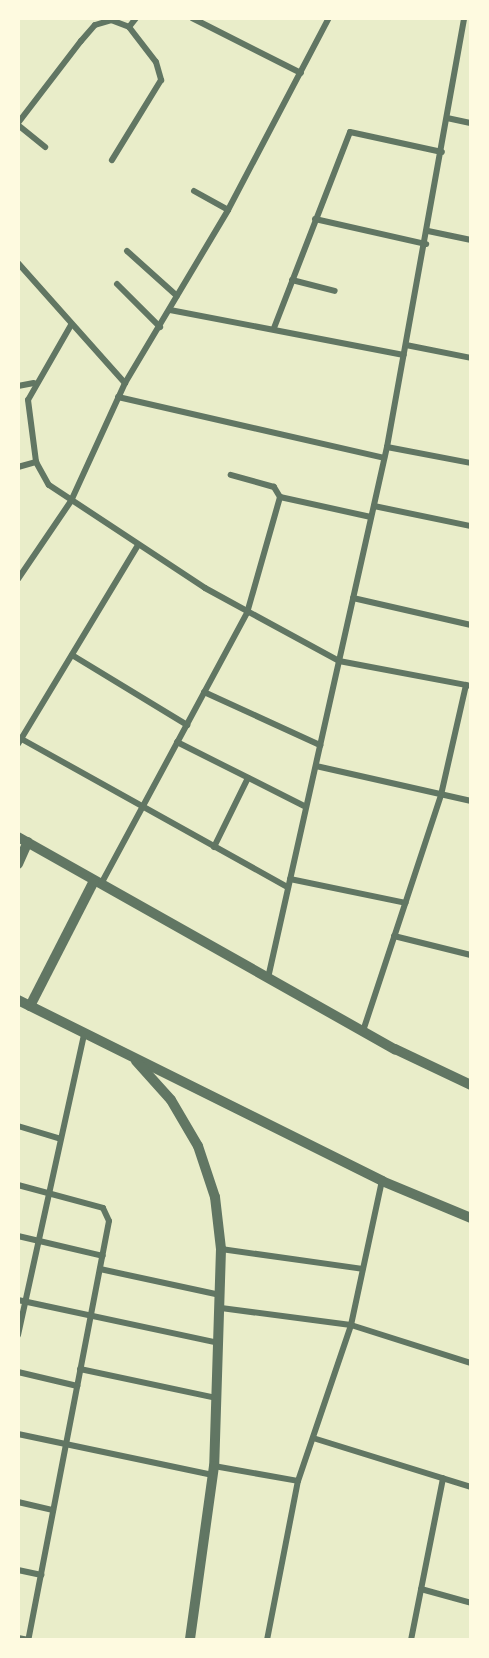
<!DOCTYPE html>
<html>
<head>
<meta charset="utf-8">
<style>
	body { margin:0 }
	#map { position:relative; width:489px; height:1658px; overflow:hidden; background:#e9edc9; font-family:"Exo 2",sans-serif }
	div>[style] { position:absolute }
	.minor>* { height:6px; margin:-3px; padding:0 3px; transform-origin:3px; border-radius:3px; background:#617663 }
	.tertiary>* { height:10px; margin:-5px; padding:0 5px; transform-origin:5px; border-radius:5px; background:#617663 }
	span { translate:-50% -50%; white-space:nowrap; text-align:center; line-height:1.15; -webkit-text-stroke:4.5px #fefae0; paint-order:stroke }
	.frame { position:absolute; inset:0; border:20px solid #fefae0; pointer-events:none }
</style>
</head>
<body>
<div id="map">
	<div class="minor">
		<div style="left:192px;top:18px;width:122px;rotate:26.8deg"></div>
		<div style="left:129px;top:27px;width:11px;rotate:-52deg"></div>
		<div style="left:447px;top:118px;width:25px;rotate:12deg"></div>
		<div style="left:18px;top:123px;width:103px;rotate:-52.5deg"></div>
		<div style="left:81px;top:41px;width:21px;rotate:-49deg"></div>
		<div style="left:95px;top:25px;width:17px;rotate:-17deg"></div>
		<div style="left:111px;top:20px;width:19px;rotate:21deg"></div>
		<div style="left:129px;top:27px;width:44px;rotate:52.4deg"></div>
		<div style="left:156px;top:62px;width:19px;rotate:74deg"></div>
		<div style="left:161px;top:80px;width:94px;rotate:121.5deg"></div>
		<div style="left:18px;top:125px;width:35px;rotate:39deg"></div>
		<div style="left:194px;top:191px;width:39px;rotate:29deg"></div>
		<div style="left:315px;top:219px;width:114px;rotate:12.7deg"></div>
		<div style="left:428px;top:231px;width:44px;rotate:11.8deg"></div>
		<div style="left:127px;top:251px;width:67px;rotate:42deg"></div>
		<div style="left:18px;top:263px;width:161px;rotate:48.3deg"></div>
		<div style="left:292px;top:280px;width:44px;rotate:14.3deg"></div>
		<div style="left:117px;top:284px;width:61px;rotate:45deg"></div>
		<div style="left:170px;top:310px;width:238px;rotate:10.9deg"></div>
		<div style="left:71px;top:325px;width:86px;rotate:119.8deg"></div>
		<div style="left:28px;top:400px;width:63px;rotate:82.6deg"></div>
		<div style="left:36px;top:462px;width:26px;rotate:61deg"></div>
		<div style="left:49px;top:485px;width:187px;rotate:33.4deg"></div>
		<div style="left:205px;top:588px;width:153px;rotate:28.6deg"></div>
		<div style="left:339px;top:661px;width:134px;rotate:10.7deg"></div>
		<div style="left:274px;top:328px;width:210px;rotate:-68.8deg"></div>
		<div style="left:350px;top:132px;width:94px;rotate:12.3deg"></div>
		<div style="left:406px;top:345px;width:66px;rotate:11.3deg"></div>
		<div style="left:18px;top:386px;width:16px;rotate:-11deg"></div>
		<div style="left:118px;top:397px;width:273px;rotate:12.9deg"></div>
		<div style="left:387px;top:447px;width:86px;rotate:10.8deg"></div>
		<div style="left:18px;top:467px;width:19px;rotate:-16deg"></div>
		<div style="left:280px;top:497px;width:93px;rotate:12.4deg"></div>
		<div style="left:374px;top:506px;width:99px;rotate:11.7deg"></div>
		<div style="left:18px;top:579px;width:94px;rotate:-55.8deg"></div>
		<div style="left:71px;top:501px;width:130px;rotate:-65.4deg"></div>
		<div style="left:125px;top:383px;width:201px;rotate:-59.2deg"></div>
		<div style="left:228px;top:210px;width:217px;rotate:-62.3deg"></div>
		<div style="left:353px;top:598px;width:121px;rotate:12.9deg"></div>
		<div style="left:72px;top:655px;width:135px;rotate:31.3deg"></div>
		<div style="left:204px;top:692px;width:128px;rotate:24.6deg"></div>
		<div style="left:18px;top:737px;width:309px;rotate:29.1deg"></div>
		<div style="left:177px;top:742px;width:144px;rotate:26.7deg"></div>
		<div style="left:18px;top:744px;width:232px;rotate:-58.9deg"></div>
		<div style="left:316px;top:766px;width:159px;rotate:12.7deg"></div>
		<div style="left:214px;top:847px;width:77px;rotate:-63.8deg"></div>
		<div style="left:290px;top:879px;width:118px;rotate:11.7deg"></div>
		<div style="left:101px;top:884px;width:308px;rotate:-61.7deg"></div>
		<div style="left:247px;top:613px;width:121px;rotate:-74.1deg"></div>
		<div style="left:280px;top:497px;width:12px;rotate:-121deg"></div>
		<div style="left:274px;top:487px;width:45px;rotate:-164.4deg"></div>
		<div style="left:394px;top:936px;width:79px;rotate:13.9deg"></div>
		<div style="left:268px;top:978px;width:544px;rotate:-77.37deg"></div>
		<div style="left:387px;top:447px;width:436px;rotate:-79.8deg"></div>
		<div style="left:363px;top:1031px;width:249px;rotate:-71.7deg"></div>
		<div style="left:441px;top:795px;width:113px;rotate:-77.2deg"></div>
		<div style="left:18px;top:1126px;width:42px;rotate:16.7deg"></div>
		<div style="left:18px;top:1185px;width:88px;rotate:15.1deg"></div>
		<div style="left:103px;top:1208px;width:14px;rotate:65deg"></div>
		<div style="left:109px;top:1221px;width:427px;rotate:100.9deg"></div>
		<div style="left:18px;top:1236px;width:87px;rotate:13.2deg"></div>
		<div style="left:221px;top:1249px;width:143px;rotate:8deg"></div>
		<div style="left:100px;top:1269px;width:123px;rotate:12.2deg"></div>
		<div style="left:18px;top:1300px;width:206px;rotate:12.1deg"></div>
		<div style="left:221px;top:1308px;width:131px;rotate:7.5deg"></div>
		<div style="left:351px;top:1325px;width:126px;rotate:17.6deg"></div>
		<div style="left:18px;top:1335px;width:308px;rotate:-77.6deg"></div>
		<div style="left:80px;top:1369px;width:140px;rotate:12deg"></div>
		<div style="left:18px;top:1372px;width:61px;rotate:13.3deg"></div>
		<div style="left:18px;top:1434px;width:199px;rotate:11.9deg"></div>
		<div style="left:313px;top:1438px;width:165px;rotate:17.2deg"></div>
		<div style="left:214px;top:1466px;width:85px;rotate:10.1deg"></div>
		<div style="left:18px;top:1502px;width:36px;rotate:13deg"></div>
		<div style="left:18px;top:1570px;width:24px;rotate:12deg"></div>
		<div style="left:421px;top:1589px;width:52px;rotate:15.6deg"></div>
		<div style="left:18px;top:1638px;width:11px;rotate:10deg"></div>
		<div style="left:267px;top:1640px;width:162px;rotate:-79deg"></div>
		<div style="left:298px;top:1481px;width:165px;rotate:-71.2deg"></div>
		<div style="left:351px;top:1325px;width:147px;rotate:-77.9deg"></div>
		<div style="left:411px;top:1640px;width:165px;rotate:-78.8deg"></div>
	</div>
	<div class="tertiary">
		<div style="left:18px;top:837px;width:433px;rotate:29.4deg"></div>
		<div style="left:395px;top:1049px;width:84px;rotate:25.3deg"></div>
		<div style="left:18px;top:864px;width:24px;rotate:-66deg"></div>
		<div style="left:18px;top:1000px;width:407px;rotate:26.4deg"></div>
		<div style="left:382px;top:1181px;width:96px;rotate:22.6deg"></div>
		<div style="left:30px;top:1006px;width:140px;rotate:-62.9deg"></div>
		<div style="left:136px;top:1061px;width:52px;rotate:48.1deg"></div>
		<div style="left:171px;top:1100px;width:53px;rotate:59.6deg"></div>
		<div style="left:198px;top:1146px;width:54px;rotate:71.6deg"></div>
		<div style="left:215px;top:1197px;width:52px;rotate:83.4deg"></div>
		<div style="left:221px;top:1249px;width:217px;rotate:91.8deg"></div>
		<div style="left:214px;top:1466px;width:176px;rotate:97.9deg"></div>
	</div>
	<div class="frame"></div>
</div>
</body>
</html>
